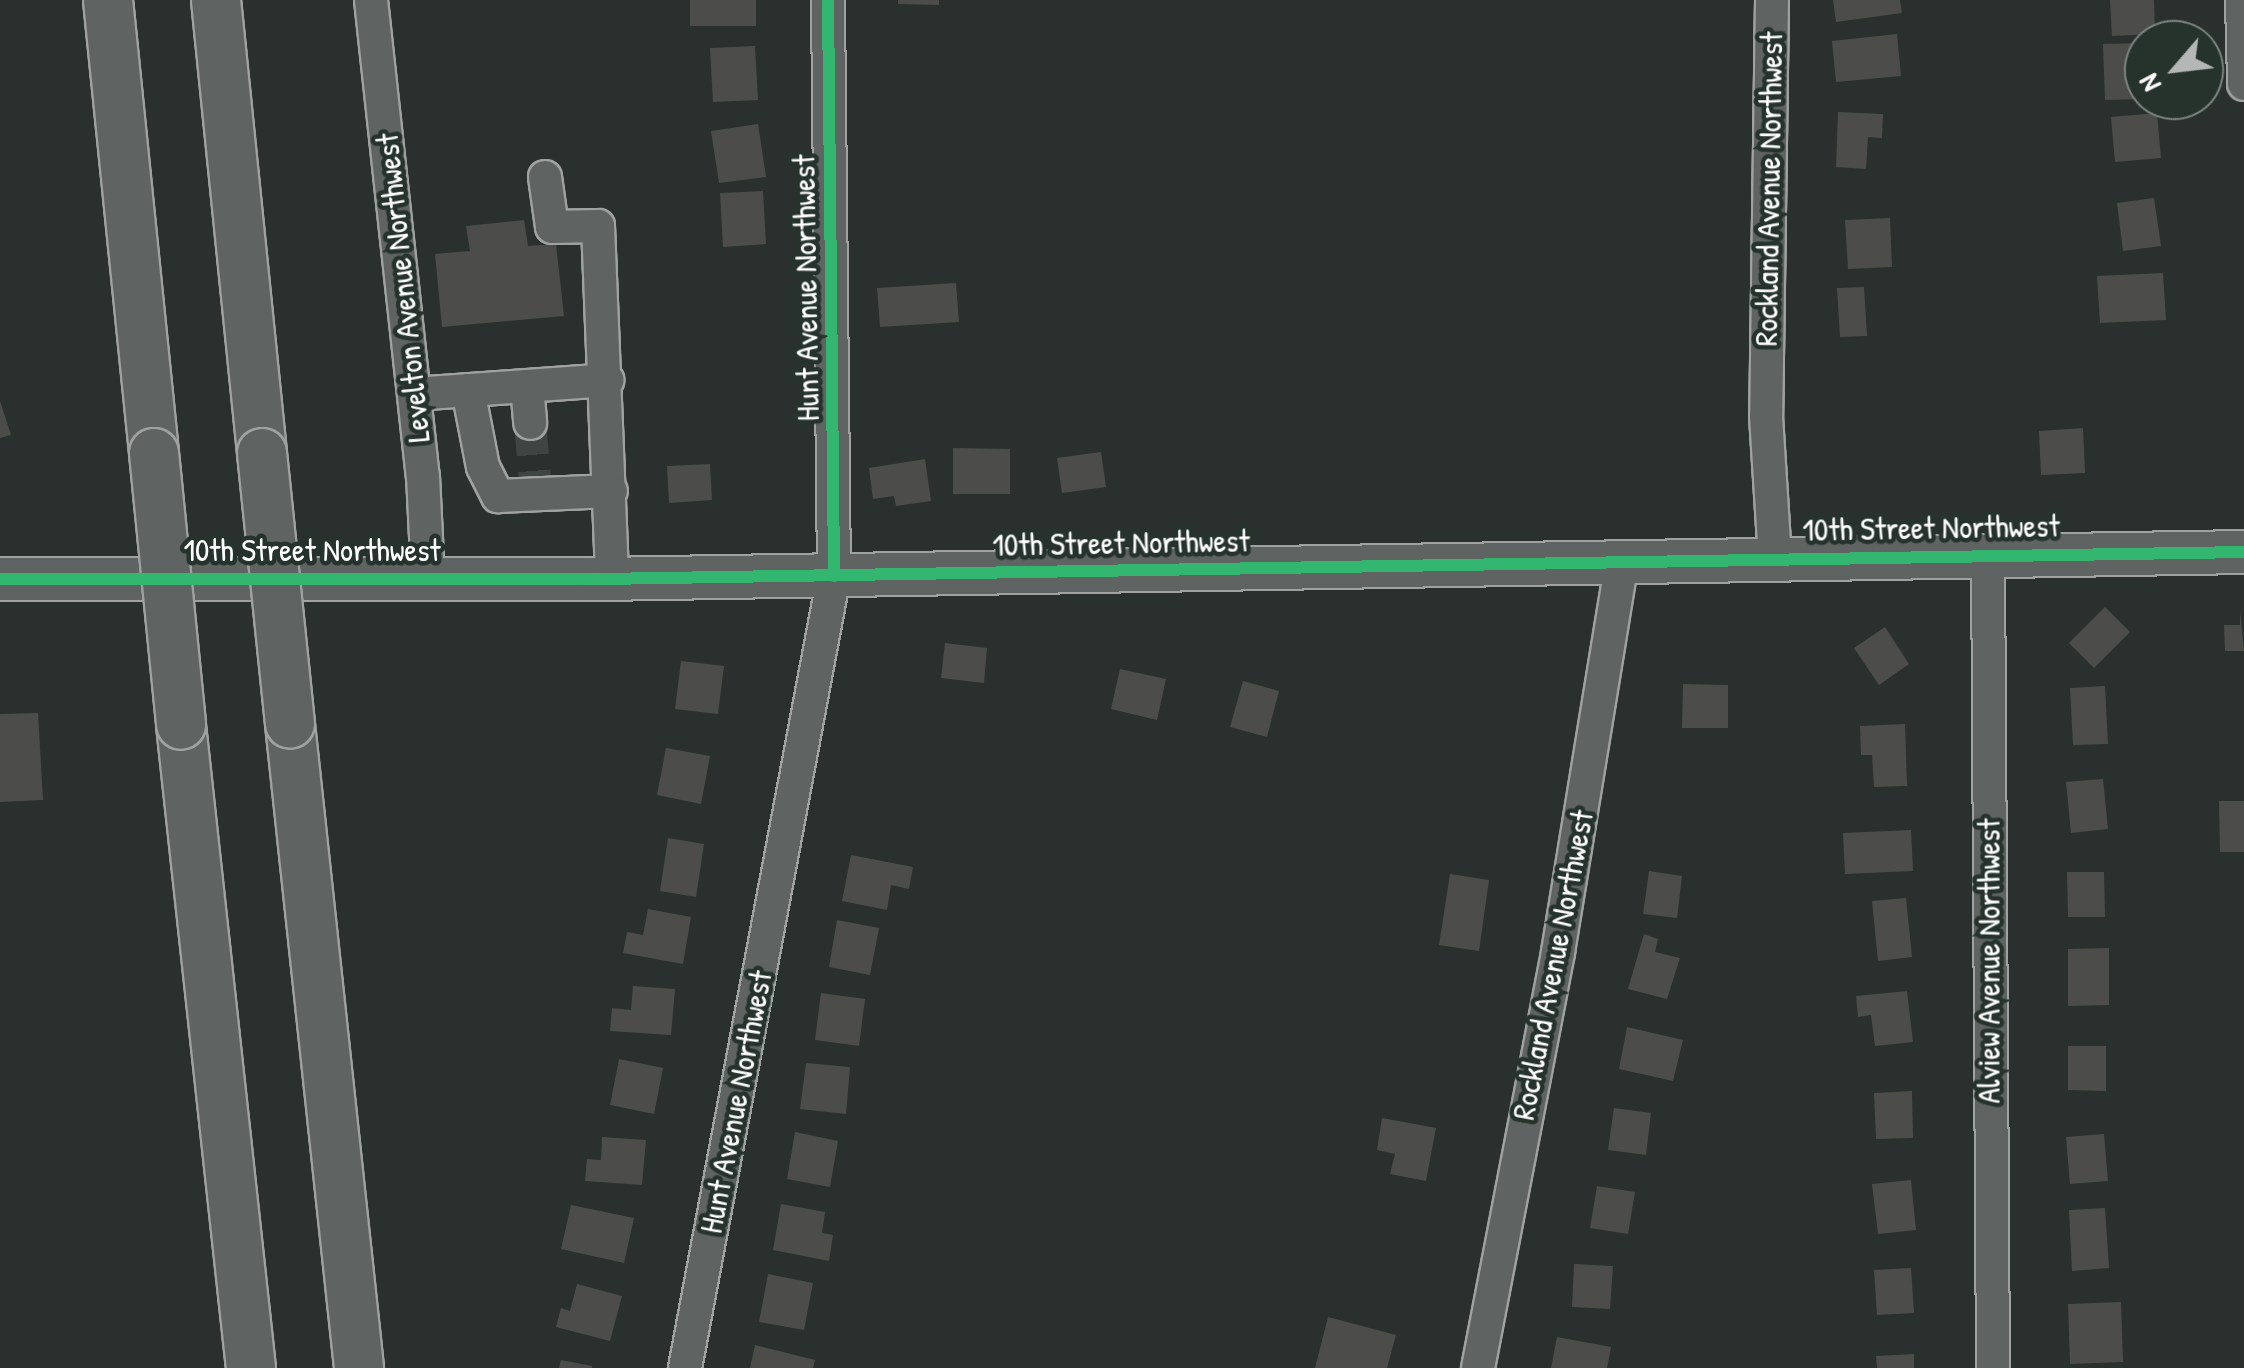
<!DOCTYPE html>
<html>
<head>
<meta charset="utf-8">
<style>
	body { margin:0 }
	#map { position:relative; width:2244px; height:1368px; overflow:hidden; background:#29302d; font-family:"Patrick Hand",sans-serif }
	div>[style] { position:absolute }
	.building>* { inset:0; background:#4c4d4a }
	.minor-tunnel>* { height:32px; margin-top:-16px; transform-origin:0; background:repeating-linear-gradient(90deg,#3e4542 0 32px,transparent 0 48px) }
	.roads { filter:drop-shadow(2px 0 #9fa2a0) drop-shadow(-2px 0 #9fa2a0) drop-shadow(0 2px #9fa2a0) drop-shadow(0 -2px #9fa2a0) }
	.minor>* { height:32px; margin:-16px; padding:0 16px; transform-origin:16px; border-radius:16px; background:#5f6362 }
	.major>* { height:42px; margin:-21px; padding:0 21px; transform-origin:21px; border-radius:21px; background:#5f6362 }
	.highway>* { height:48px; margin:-24px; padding:0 24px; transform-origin:24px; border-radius:24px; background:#5f6362 }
	.bridges { filter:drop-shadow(2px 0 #9fa2a0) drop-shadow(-2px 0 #9fa2a0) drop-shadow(0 2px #9fa2a0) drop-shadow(0 -2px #9fa2a0) }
	.highway-bridge>* { height:48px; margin:-24px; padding:0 24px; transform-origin:24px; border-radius:24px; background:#5f6362 }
	.cycleway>* { height:12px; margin:-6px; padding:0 6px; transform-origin:6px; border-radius:6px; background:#33b770 }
	span { translate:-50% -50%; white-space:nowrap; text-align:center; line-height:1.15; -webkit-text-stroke:9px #26332d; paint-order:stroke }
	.street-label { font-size:32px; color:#fff }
	.north { position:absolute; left:2124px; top:20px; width:100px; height:100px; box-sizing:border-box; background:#26332d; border:2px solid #7d8581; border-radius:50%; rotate:242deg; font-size:28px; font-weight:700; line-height:40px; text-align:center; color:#fff }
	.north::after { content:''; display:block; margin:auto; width:35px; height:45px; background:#b4b7b6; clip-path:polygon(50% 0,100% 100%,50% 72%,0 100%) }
</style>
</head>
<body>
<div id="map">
	<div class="building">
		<div style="clip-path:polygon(690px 0,756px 0,756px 26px,690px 26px)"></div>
		<div style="clip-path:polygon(898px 0,939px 0,939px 5px,898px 4px)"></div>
		<div style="clip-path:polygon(1833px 0,1900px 0,1902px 13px,1836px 22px)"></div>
		<div style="clip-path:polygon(2110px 0,2154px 0,2155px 34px,2112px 36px)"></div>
		<div style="clip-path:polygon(1897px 34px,1901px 76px,1836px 82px,1832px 41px)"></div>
		<div style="clip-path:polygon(2144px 43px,2144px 99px,2105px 100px,2103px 44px)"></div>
		<div style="clip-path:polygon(755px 46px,758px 100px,713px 102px,710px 48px)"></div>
		<div style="clip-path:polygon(1838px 112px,1883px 114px,1882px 138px,1868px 137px,1866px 169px,1836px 167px)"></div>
		<div style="clip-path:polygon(2157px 113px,2161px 158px,2115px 162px,2111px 117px)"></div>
		<div style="clip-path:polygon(758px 124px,766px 177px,719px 183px,711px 131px)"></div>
		<div style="clip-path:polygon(763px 191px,766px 244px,723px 247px,720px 193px)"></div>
		<div style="clip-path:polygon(2154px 198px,2161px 246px,2123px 251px,2117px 203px)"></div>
		<div style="clip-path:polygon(1890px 218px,1892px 267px,1848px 269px,1845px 220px)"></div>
		<div style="clip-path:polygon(524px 220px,528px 246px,556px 244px,564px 316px,442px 327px,435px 254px,470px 251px,466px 226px)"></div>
		<div style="clip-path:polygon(2163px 273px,2166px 320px,2100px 323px,2097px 276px)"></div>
		<div style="clip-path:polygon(956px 283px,959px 322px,880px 327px,877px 288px)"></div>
		<div style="clip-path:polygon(1864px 287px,1867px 336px,1840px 337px,1837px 288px)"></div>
		<div style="clip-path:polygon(0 401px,11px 435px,0 438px)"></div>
		<div style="clip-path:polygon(2083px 428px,2085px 473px,2041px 475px,2039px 431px)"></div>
		<div style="clip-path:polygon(953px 448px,1010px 449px,1010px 494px,953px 494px)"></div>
		<div style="clip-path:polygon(1101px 452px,1106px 487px,1062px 493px,1057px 458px)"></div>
		<div style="clip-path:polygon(925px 459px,931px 501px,896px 506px,894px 496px,873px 499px,869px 468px)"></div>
		<div style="clip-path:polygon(710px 464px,712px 500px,669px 503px,667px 466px)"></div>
		<div style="clip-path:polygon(2105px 607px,2130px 632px,2094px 668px,2069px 643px)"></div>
		<div style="clip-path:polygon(2240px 610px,2244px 651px,2225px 651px,2224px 625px,2240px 625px)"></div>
		<div style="clip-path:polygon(1885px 627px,1909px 664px,1879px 685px,1854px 648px)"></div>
		<div style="clip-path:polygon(945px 643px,987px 648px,984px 683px,941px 678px)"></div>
		<div style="clip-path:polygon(681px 661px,724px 666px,718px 714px,675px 709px)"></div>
		<div style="clip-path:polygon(1120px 669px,1166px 679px,1157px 720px,1111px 709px)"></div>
		<div style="clip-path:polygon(1243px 681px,1279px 691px,1267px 737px,1230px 727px)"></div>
		<div style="clip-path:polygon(1683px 684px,1728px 685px,1728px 728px,1682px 728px)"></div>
		<div style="clip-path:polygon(2105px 686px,2108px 744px,2073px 745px,2070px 688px)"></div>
		<div style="clip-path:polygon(38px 713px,43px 800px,0 802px,0 714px)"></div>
		<div style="clip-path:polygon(1905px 724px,1907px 786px,1874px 787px,1872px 755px,1861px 755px,1860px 726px)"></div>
		<div style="clip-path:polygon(666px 748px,710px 756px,701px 804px,657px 795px)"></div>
		<div style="clip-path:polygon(2103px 779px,2108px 829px,2071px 833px,2066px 782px)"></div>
		<div style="clip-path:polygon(2219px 801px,2244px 801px,2244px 852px,2220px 852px)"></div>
		<div style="clip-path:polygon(1911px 830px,1913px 871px,1845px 874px,1843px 833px)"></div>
		<div style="clip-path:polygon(668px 838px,704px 844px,696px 897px,660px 891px)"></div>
		<div style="clip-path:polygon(851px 855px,913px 867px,909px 889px,891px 885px,887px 910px,842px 901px)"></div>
		<div style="clip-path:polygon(1649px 871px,1682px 876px,1677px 918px,1643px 914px)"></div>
		<div style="clip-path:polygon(2067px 872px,2104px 872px,2105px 917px,2068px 917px)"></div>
		<div style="clip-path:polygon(1450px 874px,1489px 880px,1479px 951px,1439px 945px)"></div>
		<div style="clip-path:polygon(1906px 898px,1912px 957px,1878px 961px,1872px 901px)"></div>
		<div style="clip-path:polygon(648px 909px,691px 917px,683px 964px,623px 953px,627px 932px,643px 935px)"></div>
		<div style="clip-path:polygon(837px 920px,879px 928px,870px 975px,829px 967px)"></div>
		<div style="clip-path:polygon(1644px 934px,1658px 939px,1655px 952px,1680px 958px,1667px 999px,1628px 989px)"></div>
		<div style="clip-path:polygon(2109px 948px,2109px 1005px,2068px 1006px,2068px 949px)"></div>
		<div style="clip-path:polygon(633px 986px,675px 989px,671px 1035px,610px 1031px,612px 1008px,631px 1010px)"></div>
		<div style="clip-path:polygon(1907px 991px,1913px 1042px,1875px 1046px,1871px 1015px,1858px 1017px,1856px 996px)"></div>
		<div style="clip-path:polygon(821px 993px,865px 999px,859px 1046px,815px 1040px)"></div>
		<div style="clip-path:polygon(1627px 1027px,1683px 1040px,1673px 1081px,1619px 1069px)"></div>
		<div style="clip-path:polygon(2068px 1046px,2106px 1046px,2106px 1091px,2068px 1090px)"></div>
		<div style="clip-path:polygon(619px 1059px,663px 1068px,654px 1114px,610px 1105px)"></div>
		<div style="clip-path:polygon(806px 1063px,850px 1067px,846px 1114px,800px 1109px)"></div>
		<div style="clip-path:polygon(1912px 1091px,1913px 1138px,1876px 1139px,1874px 1093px)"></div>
		<div style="clip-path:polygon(1614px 1108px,1651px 1113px,1646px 1155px,1608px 1150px)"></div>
		<div style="clip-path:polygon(1382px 1118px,1436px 1128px,1426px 1181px,1390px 1174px,1395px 1154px,1377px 1150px)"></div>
		<div style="clip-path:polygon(795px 1132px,838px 1141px,830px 1187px,787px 1179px)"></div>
		<div style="clip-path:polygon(2104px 1134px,2108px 1181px,2070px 1184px,2066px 1137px)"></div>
		<div style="clip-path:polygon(602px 1137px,646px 1140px,642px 1185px,585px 1181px,587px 1159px,601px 1160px)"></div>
		<div style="clip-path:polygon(1911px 1180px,1916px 1230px,1878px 1234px,1872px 1184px)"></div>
		<div style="clip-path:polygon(1597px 1186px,1635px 1192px,1628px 1234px,1590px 1228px)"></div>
		<div style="clip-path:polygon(781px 1204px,825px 1212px,822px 1233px,833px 1235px,829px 1261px,773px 1250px)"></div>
		<div style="clip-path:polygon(571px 1205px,634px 1218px,624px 1263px,561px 1249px)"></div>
		<div style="clip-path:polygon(2105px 1208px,2109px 1268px,2072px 1271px,2069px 1210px)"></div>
		<div style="clip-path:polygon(1574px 1264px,1613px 1266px,1610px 1309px,1572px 1307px)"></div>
		<div style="clip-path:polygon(1911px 1268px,1914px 1313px,1877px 1315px,1874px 1270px)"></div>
		<div style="clip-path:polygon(768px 1274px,813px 1283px,804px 1330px,759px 1322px)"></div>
		<div style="clip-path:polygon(577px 1284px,622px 1296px,610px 1341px,556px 1327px,561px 1308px,570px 1311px)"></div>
		<div style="clip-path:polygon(2121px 1302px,2123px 1362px,2070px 1364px,2068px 1304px)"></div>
		<div style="clip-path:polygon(1328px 1317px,1396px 1335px,1387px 1368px,1315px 1368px)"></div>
		<div style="clip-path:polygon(1557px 1337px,1611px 1347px,1607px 1368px,1551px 1368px)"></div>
		<div style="clip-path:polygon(755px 1345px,815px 1360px,813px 1368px,750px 1368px)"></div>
		<div style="clip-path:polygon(1914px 1354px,1914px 1368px,1877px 1368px,1876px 1356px)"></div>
		<div style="clip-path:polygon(561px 1360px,592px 1366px,592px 1368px,559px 1368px)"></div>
	</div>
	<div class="minor-tunnel">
		<div style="left:530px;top:423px;width:57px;rotate:85deg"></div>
	</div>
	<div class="roads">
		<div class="minor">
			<div style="left:371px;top:0;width:479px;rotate:83.8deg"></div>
			<div style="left:423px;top:476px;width:101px;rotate:87.2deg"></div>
			<div style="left:1772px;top:0;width:416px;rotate:90.8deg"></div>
			<div style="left:1766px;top:416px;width:142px;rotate:86.4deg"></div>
			<div style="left:2242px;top:0;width:84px;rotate:88.6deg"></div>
			<div style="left:545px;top:177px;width:50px;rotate:82deg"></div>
			<div style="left:552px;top:227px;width:46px;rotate:-1.2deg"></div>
			<div style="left:598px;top:226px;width:352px;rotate:87.7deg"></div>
			<div style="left:527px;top:386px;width:37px;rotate:85deg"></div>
			<div style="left:468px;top:390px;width:78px;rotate:79deg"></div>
			<div style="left:483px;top:467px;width:33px;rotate:63deg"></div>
			<div style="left:498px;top:496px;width:113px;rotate:-2.5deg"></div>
			<div style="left:414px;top:394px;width:194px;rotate:-4.1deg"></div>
			<div style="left:1988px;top:554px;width:814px;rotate:89.65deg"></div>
			<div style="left:685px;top:1368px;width:806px;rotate:-79.35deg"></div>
			<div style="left:834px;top:576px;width:576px;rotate:-90.6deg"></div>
			<div style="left:1478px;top:1368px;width:424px;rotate:-79.1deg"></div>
			<div style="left:1558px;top:952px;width:396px;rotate:-80.7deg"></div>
		</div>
		<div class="major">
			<div style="left:0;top:579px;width:601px"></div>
			<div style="left:601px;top:579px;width:1643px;rotate:-0.94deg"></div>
		</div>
		<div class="highway">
			<div style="left:108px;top:0;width:455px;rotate:84.2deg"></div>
			<div style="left:216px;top:0;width:455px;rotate:84.2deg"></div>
			<div style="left:290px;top:724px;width:648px;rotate:83.88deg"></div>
			<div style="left:181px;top:725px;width:647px;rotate:83.79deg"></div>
		</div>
	</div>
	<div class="bridges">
		<div class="highway-bridge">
			<div style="left:154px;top:453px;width:273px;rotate:84.3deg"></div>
			<div style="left:262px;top:453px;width:272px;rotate:84.1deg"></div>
		</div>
	</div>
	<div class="cycleway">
		<div style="left:828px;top:0;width:576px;rotate:89.4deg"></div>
		<div style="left:0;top:579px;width:601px"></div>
		<div style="left:601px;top:579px;width:1643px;rotate:-0.94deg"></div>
	</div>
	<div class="street-label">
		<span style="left:1769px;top:189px;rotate:-89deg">Rockland Avenue Northwest</span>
		<span style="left:403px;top:288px;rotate:-96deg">Levelton Avenue Northwest</span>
		<span style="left:806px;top:288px;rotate:-91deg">Hunt Avenue Northwest</span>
		<span style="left:1931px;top:528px;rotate:-1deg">10th Street Northwest</span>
		<span style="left:1121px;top:543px;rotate:-1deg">10th Street Northwest</span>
		<span style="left:312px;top:550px">10th Street Northwest</span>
		<span style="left:1989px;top:961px;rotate:-90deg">Alview Avenue Northwest</span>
		<span style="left:1553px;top:965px;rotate:-79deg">Rockland Avenue Northwest</span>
		<span style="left:736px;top:1102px;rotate:-79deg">Hunt Avenue Northwest</span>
	</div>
	<div class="north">N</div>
</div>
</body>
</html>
